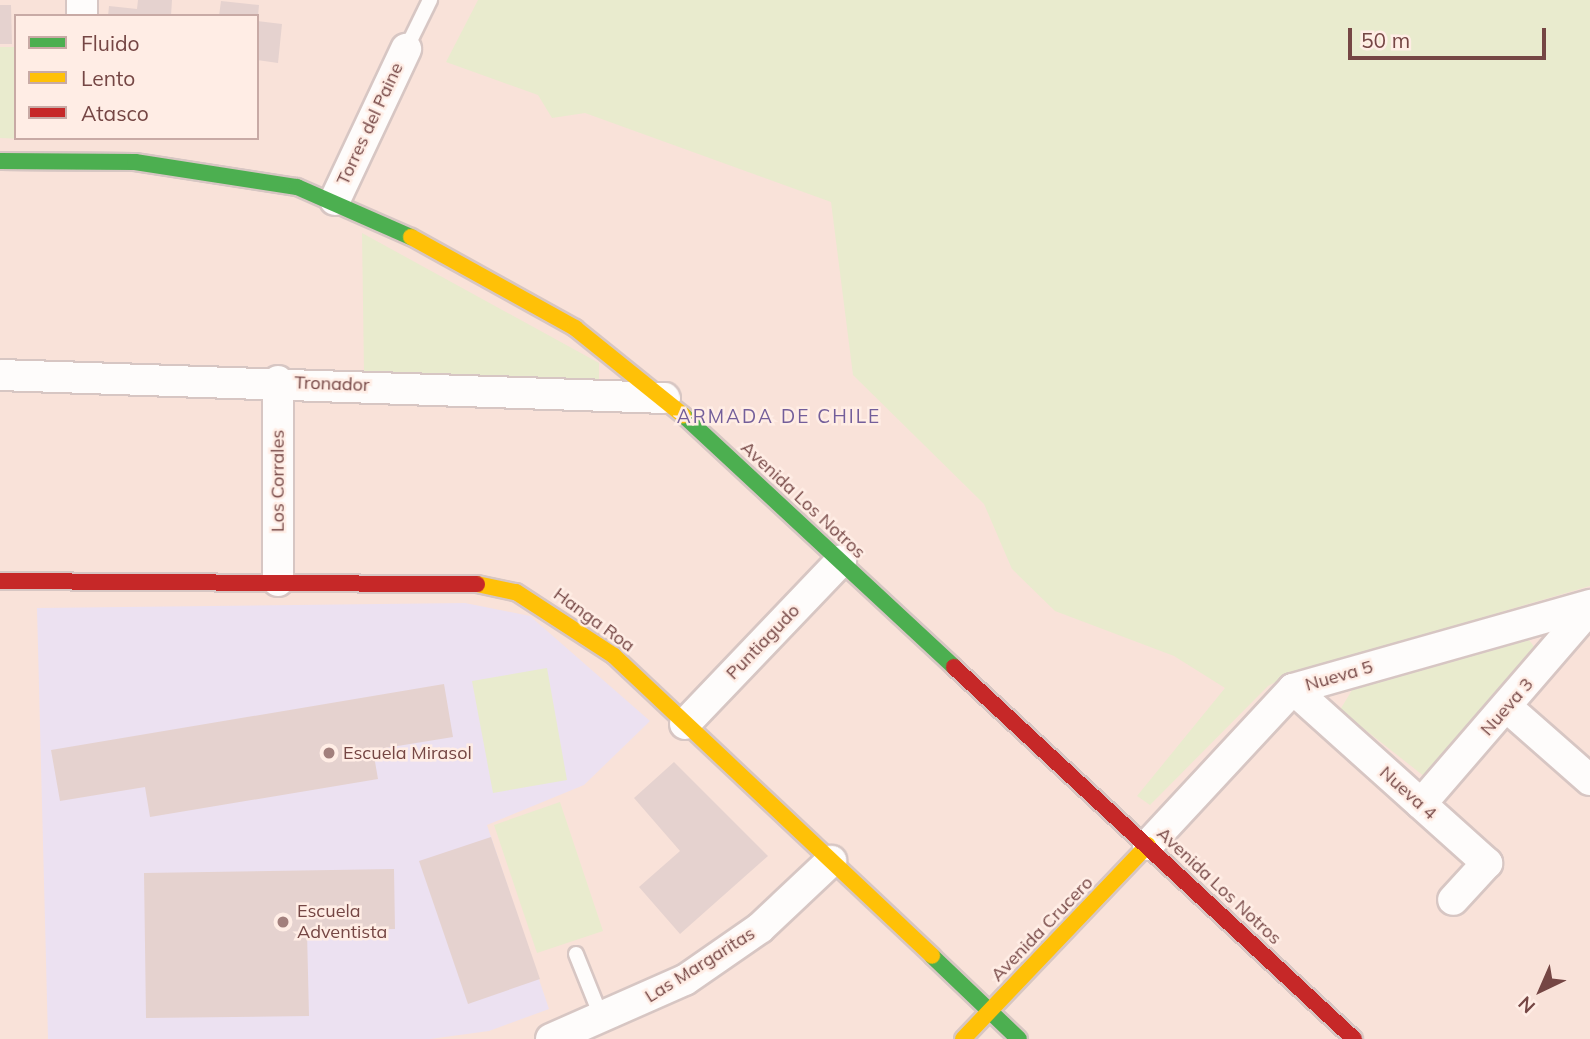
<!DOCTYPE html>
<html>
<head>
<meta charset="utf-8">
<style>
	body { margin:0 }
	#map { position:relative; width:1590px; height:1039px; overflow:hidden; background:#f6eae5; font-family:Mulish,sans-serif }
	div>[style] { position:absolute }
	.residential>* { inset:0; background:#f9e2d9 }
	.education>* { inset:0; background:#ece1f1 }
	.green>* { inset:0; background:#e9ebce }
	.building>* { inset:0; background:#e5d2cf }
	.roads { filter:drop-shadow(2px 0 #d7c6c3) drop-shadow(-2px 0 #d7c6c3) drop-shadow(0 2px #d7c6c3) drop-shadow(0 -2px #d7c6c3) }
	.lane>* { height:14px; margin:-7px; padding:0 7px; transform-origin:7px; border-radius:7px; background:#fefcfb }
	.street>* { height:30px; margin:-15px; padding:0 15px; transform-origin:15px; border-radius:15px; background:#fefcfb }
	.fast>* { height:16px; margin:-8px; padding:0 8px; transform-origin:8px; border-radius:8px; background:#4caf50 }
	.slow>* { height:16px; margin:-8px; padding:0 8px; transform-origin:8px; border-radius:8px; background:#ffc107 }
	.jam>* { height:16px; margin:-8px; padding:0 8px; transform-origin:8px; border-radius:8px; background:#c62828 }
	.dots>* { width:19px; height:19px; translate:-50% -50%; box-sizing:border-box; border:4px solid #ffede5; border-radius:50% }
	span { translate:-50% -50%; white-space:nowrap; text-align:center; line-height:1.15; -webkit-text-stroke:5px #ffede5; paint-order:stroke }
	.street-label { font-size:18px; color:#754644 }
	.poi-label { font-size:18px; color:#754644 }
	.left { translate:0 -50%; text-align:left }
	.neighbourhood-label { font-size:19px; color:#735e9a; letter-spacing:2px }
	.legend { position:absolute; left:14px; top:14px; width:245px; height:126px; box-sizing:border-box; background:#ffede5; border:2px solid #c8aaa5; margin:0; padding:9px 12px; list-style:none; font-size:21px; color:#754644 }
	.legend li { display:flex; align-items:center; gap:14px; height:35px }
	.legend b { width:35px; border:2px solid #c8aaa5 }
	.north { position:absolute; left:1506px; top:955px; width:70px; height:70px; -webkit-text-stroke:5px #ffede5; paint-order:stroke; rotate:224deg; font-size:19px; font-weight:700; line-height:28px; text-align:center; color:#754644 }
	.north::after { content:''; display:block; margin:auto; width:24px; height:32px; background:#754644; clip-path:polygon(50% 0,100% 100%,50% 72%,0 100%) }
	.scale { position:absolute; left:1348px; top:28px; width:198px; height:32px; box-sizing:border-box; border:4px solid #754644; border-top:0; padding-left:9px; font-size:21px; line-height:24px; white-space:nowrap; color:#754644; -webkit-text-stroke:5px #ffede5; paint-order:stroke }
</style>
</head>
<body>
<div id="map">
	<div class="residential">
		<div style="clip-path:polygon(evenodd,0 0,1590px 0,1590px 1039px,0 1039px,0 0,16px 16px,257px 16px,257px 138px,16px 138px,16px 16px)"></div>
	</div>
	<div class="education">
		<div style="clip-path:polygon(465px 603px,530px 616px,650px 721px,584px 785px,487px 825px,549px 1009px,489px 1031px,430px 1039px,48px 1039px,37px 608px)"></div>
	</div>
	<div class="green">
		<div style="clip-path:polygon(478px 0,1590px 0,1590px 586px,1292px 673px,1268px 686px,1150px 805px,1137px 796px,1225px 688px,1174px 656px,1055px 611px,1012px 569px,984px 504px,853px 375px,831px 202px,585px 113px,552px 118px,538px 95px,446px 62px)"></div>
		<div style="clip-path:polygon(0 47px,16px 47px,16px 138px,26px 139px,0 138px)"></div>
		<div style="clip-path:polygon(362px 233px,599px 363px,599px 380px,593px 385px,364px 374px)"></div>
		<div style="clip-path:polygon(1529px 640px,1539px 653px,1425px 777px,1340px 710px,1352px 690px)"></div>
		<div style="clip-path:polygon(547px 668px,567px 780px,493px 793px,472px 681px)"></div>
		<div style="clip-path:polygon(560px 802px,603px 931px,537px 953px,494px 825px)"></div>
	</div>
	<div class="building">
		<div style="clip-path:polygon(138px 0,172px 0,171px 16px,108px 16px,109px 6px,137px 9px)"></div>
		<div style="clip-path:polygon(221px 1px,259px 5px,258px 16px,219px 16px)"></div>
		<div style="clip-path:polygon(0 5px,11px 5px,12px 44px,0 44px)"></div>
		<div style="clip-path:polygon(257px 21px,282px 24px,278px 63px,257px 60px)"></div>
		<div style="clip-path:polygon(444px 684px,453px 737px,373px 750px,378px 779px,150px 817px,145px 787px,60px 801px,51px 750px)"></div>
		<div style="clip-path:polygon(674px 762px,768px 856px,680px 934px,639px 887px,680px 851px,634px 798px)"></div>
		<div style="clip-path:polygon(491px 837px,540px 979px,468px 1004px,419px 861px)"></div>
		<div style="clip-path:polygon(394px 869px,395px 929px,307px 931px,309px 1016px,146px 1018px,144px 873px)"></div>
	</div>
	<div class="roads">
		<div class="lane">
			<div style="left:406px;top:49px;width:55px;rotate:-63.9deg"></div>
			<div style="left:576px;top:954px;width:72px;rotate:68.1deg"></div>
		</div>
		<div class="street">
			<div style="left:82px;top:16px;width:16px;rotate:-90deg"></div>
			<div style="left:335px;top:200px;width:167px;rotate:-64.8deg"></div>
			<div style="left:0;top:375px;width:665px;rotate:1.98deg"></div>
			<div style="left:278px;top:581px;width:200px;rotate:-90deg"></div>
			<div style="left:1293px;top:689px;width:261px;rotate:41.9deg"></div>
			<div style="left:1487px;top:863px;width:50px;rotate:132.6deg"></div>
			<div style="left:1508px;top:708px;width:109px;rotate:41.3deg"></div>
			<div style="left:685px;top:724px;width:226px;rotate:-46.3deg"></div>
			<div style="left:1421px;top:804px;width:259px;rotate:-49.2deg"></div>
			<div style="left:1148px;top:845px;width:213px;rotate:-47.1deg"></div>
			<div style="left:1293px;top:689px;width:309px;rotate:-15.8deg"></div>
			<div style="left:551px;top:1039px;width:146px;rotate:-23.8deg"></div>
			<div style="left:685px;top:980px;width:91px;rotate:-34.7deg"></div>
			<div style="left:760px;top:928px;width:98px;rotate:-43.3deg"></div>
		</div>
		<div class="fast">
			<div style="left:0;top:161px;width:135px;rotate:0.4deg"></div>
			<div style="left:135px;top:162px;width:164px;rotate:8.8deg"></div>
			<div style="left:297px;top:187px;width:124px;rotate:23.7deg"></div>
			<div style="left:683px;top:415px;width:370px;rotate:42.9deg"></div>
			<div style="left:932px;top:956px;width:120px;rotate:43.7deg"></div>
		</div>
		<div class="slow">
			<div style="left:411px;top:237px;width:188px;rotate:29deg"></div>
			<div style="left:575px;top:328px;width:139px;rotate:38.9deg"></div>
			<div style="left:477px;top:584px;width:40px;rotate:12deg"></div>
			<div style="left:516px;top:592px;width:117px;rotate:33.1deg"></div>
			<div style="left:614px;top:656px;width:437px;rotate:43.3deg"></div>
			<div style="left:963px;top:1039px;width:268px;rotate:-46.4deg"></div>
		</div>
		<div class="jam">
			<div style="left:0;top:581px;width:477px;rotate:0.4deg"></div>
			<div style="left:954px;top:667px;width:546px;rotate:42.92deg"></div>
		</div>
	</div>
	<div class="dots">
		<div style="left:329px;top:753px;background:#a27f7c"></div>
		<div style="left:283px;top:922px;background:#a27f7c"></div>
	</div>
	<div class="street-label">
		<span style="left:370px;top:124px;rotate:-65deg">Torres del Paine</span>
		<span style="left:332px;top:384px;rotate:2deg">Tronador</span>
		<span style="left:278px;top:481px;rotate:-90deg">Los Corrales</span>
		<span style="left:803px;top:500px;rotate:43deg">Avenida Los Notros</span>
		<span style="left:594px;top:620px;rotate:36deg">Hanga Roa</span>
		<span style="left:763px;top:642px;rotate:-46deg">Puntiagudo</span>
		<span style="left:1339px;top:676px;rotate:-16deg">Nueva 5</span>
		<span style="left:1507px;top:707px;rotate:-49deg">Nueva 3</span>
		<span style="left:1408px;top:793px;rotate:42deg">Nueva 4</span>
		<span style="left:1219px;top:886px;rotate:43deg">Avenida Los Notros</span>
		<span style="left:1042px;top:929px;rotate:-46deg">Avenida Crucero</span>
		<span style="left:700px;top:965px;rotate:-32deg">Las Margaritas</span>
	</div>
	<div class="poi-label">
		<span class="left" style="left:343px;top:753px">Escuela Mirasol</span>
		<span class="left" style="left:297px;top:922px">Escuela<br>Adventista</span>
	</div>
	<div class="neighbourhood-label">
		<span style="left:779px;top:417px">ARMADA DE CHILE</span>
	</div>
	<ul class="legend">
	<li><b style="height:9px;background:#4caf50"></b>Fluido</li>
	<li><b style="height:9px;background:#ffc107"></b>Lento</li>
	<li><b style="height:9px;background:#c62828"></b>Atasco</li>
	</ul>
	<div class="north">N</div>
	<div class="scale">50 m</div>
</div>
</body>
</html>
